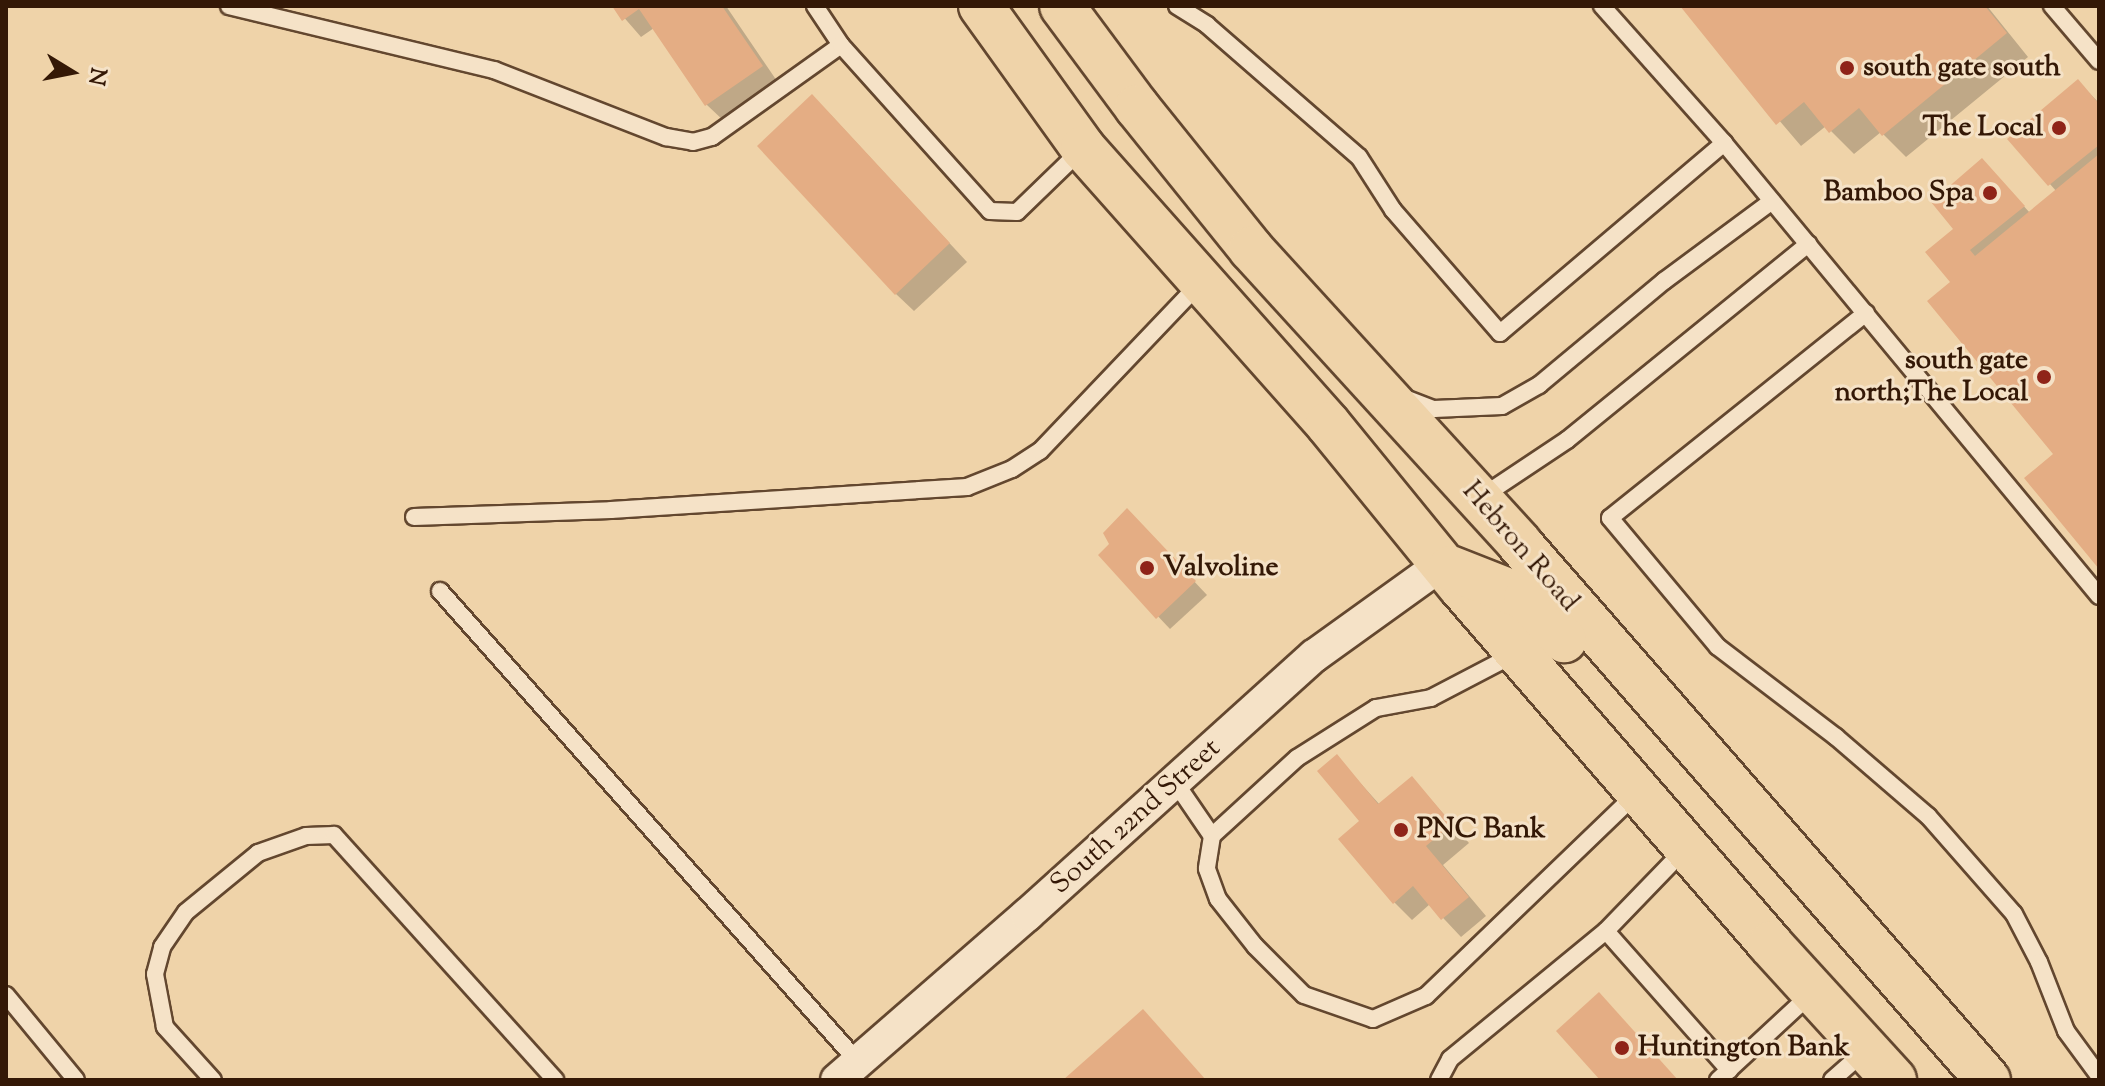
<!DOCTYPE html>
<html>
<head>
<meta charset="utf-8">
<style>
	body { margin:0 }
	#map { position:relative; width:2105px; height:1086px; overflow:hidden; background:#efd3a9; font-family:"Sorts Mill Goudy",serif }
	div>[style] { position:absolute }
	.shadow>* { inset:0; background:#0003 }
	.building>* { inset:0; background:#e4ad84 }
	.roads { filter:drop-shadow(2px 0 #63472f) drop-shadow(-2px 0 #63472f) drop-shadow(0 2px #63472f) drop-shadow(0 -2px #63472f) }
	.lane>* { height:16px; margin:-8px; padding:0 8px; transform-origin:8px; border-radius:8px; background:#f5e2c7 }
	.street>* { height:32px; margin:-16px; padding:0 16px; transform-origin:16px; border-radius:16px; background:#f5e2c7 }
	.highway>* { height:44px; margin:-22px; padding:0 22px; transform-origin:22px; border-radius:22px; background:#efd3a9 }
	.dots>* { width:22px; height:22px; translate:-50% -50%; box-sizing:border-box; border:4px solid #f5e2c7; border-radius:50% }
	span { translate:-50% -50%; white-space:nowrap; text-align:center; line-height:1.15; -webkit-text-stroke:6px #f5e2c7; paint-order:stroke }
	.poi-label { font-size:28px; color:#341806; font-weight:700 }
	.left { translate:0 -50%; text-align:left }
	.right { translate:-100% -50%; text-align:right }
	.street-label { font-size:28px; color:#341806 }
	.frame { position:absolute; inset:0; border:8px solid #341806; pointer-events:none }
	.north { position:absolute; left:32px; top:32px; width:80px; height:80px; -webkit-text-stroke:6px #f5e2c7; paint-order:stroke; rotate:100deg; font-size:22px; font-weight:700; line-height:32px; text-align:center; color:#341806 }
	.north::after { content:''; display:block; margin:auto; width:28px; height:36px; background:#341806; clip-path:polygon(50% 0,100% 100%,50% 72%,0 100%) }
</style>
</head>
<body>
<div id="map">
	<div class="shadow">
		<div style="clip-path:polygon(614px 6px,726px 6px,779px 84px,725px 122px,707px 105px,654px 28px,641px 37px)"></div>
		<div style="clip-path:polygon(1682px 6px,1987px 6px,2028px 57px,1906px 157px,1881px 132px,1854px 154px,1826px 126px,1801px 146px)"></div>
		<div style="clip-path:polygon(2078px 81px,2099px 103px,2099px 566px,2056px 454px,1953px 282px,1953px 231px,1994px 173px,2030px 213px,2057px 192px,2010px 139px)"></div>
		<div style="clip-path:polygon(830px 114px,967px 262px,914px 311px,896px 294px)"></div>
		<div style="clip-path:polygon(1139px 523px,1207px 595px,1170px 629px,1101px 556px)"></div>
		<div style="clip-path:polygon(1337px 757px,1380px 805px,1412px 778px,1469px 843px,1443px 865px,1486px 916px,1461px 937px,1430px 904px,1412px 920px,1394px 902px)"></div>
	</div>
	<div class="building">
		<div style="clip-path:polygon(612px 6px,722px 6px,763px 66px,705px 106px,639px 9px,622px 21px)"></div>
		<div style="clip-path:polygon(1680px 6px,1985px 6px,2007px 33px,1882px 136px,1859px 108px,1829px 133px,1804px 102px,1776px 125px)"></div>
		<div style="clip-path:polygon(2078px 79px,2099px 104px,2099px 145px,2048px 186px,2007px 139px)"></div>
		<div style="clip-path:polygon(812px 94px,950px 243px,895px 295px,757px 146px)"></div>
		<div style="clip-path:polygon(2099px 154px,2099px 569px,2024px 478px,2053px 454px,1927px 301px,1950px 282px,1925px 252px,1953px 229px,1931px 202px,1982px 158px,2025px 206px,1970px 250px,1975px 256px)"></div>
		<div style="clip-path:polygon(1127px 508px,1196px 581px,1156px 619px,1098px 555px,1109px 544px,1103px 533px)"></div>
		<div style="clip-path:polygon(1337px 754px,1378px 804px,1412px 776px,1452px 824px,1426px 846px,1469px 897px,1441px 920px,1413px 886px,1393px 904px,1338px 839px,1359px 821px,1317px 771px)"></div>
		<div style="clip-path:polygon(1599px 992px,1678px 1080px,1600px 1080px,1556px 1031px)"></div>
		<div style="clip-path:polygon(1143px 1009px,1206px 1080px,1063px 1080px)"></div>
	</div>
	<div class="roads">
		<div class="lane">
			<div style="left:229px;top:6px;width:273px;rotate:13.6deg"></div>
			<div style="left:494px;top:70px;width:185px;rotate:21.3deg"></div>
			<div style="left:666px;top:137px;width:27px;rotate:10deg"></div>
			<div style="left:693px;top:142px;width:20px;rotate:-15deg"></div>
			<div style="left:712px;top:137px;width:158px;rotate:-35.5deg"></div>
			<div style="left:815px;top:6px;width:47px;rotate:56.3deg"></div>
			<div style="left:841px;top:45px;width:223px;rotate:48.1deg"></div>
			<div style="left:990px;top:211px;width:27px;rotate:2deg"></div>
			<div style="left:1017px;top:212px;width:91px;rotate:-44.1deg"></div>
			<div style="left:1177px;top:6px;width:36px;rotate:32deg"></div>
			<div style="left:1207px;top:25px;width:201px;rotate:41deg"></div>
			<div style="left:1359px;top:157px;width:63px;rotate:57.3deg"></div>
			<div style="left:1393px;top:210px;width:163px;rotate:49deg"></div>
			<div style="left:1500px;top:333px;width:294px;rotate:-40.3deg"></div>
			<div style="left:1602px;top:6px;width:183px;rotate:48.3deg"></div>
			<div style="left:1724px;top:143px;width:588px;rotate:50.38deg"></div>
			<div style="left:2052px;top:6px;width:72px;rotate:49.5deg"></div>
			<div style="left:1866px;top:313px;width:328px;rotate:141.3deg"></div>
			<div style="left:1610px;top:518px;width:168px;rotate:50.1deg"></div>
			<div style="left:1718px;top:647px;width:148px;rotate:37.3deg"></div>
			<div style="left:1836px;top:737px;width:121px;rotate:40.7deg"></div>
			<div style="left:1928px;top:816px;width:130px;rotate:48.7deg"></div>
			<div style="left:2014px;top:914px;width:54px;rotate:62.5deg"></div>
			<div style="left:2039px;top:962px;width:74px;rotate:68.6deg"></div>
			<div style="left:2066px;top:1031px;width:56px;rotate:53.7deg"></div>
			<div style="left:1402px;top:397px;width:34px;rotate:21deg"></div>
			<div style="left:1434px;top:409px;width:68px;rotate:-2.5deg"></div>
			<div style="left:1502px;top:406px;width:43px;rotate:-29.6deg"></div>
			<div style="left:1539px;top:385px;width:163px;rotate:-39.8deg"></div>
			<div style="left:1664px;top:281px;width:134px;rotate:-36.5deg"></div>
			<div style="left:1480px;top:498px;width:105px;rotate:-33.7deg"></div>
			<div style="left:1567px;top:440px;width:311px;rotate:-39.1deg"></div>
			<div style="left:414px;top:517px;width:197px;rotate:-2deg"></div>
			<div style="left:611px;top:510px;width:357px;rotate:-3.7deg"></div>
			<div style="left:967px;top:487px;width:48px;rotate:-21.8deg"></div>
			<div style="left:1012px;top:469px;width:33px;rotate:-33deg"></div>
			<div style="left:1040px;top:451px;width:231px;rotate:-46.4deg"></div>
			<div style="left:440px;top:591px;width:630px;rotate:48.41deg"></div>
			<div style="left:1515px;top:654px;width:95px;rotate:152.4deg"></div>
			<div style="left:1431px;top:698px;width:56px;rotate:169.7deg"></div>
			<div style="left:1376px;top:708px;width:93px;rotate:147.7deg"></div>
			<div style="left:1297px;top:758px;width:115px;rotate:137.5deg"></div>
			<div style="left:1212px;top:836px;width:33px;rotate:99deg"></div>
			<div style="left:1207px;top:869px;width:32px;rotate:70deg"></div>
			<div style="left:1218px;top:899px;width:60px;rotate:51.8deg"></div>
			<div style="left:1255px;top:946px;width:69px;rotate:45deg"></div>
			<div style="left:1304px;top:995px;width:73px;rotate:19.2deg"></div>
			<div style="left:1373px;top:1019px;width:58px;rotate:-23.5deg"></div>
			<div style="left:1426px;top:996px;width:291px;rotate:-43.9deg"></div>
			<div style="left:1175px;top:782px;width:65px;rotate:55.6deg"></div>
			<div style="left:1687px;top:847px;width:117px;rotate:134deg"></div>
			<div style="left:1606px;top:931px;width:186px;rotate:48.5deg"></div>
			<div style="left:6px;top:995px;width:110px;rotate:50.5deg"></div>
			<div style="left:213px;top:1080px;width:72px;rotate:-132.2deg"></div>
			<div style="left:165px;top:1027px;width:54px;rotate:-100.7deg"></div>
			<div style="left:155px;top:974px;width:28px;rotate:-75deg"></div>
			<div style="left:162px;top:947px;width:42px;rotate:-55.6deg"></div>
			<div style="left:186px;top:912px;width:93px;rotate:-39.3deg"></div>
			<div style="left:258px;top:853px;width:51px;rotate:-19.5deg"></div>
			<div style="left:306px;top:836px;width:28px;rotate:-2deg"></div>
			<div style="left:334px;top:835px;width:330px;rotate:47.9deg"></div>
			<div style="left:1439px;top:1080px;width:24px;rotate:-62deg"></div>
			<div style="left:1450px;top:1059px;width:202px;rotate:-39.4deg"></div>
			<div style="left:1718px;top:1080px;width:127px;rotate:-42.8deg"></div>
			<div style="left:1832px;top:1080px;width:45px;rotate:-41.4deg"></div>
		</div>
		<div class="street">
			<div style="left:837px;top:1080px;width:252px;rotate:-41deg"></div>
			<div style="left:1027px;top:915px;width:387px;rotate:-42.1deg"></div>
			<div style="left:1314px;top:656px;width:158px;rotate:-35.7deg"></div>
		</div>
		<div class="highway">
			<div style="left:981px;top:6px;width:175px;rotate:54.3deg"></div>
			<div style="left:1083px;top:148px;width:369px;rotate:48.4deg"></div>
			<div style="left:1328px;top:424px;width:210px;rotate:50.8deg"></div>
			<div style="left:1461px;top:587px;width:472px;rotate:49.1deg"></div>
			<div style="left:1770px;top:944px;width:184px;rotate:47.6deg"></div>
			<div style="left:1062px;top:6px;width:126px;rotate:53.4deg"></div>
			<div style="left:1137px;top:107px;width:182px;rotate:51.2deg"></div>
			<div style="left:1251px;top:249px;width:398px;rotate:47.6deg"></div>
			<div style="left:1519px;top:543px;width:713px;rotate:48.87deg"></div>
			<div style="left:1450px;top:568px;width:82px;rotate:21.5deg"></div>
			<div style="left:1526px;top:598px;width:57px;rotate:47.9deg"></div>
		</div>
	</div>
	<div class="dots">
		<div style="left:1847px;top:68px;background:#8f2418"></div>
		<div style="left:2059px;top:128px;background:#8f2418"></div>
		<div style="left:1990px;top:193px;background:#8f2418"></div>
		<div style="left:2044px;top:377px;background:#8f2418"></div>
		<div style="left:1147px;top:568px;background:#8f2418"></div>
		<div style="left:1401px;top:830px;background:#8f2418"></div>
		<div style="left:1622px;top:1048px;background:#8f2418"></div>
	</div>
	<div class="poi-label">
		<span class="left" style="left:1863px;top:68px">south gate south</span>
		<span class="right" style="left:2043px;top:128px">The Local</span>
		<span class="right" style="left:1974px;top:193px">Bamboo Spa</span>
		<span class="right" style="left:2028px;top:377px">south gate<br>north;The Local</span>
		<span class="left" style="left:1163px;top:568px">Valvoline</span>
		<span class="left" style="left:1417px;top:830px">PNC Bank</span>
		<span class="left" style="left:1638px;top:1048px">Huntington Bank</span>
	</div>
	<div class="street-label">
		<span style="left:1520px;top:547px;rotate:49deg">Hebron Road</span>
		<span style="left:1136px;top:817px;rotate:-42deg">South 22nd Street</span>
	</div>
	<div class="frame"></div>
	<div class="north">N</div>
</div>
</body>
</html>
